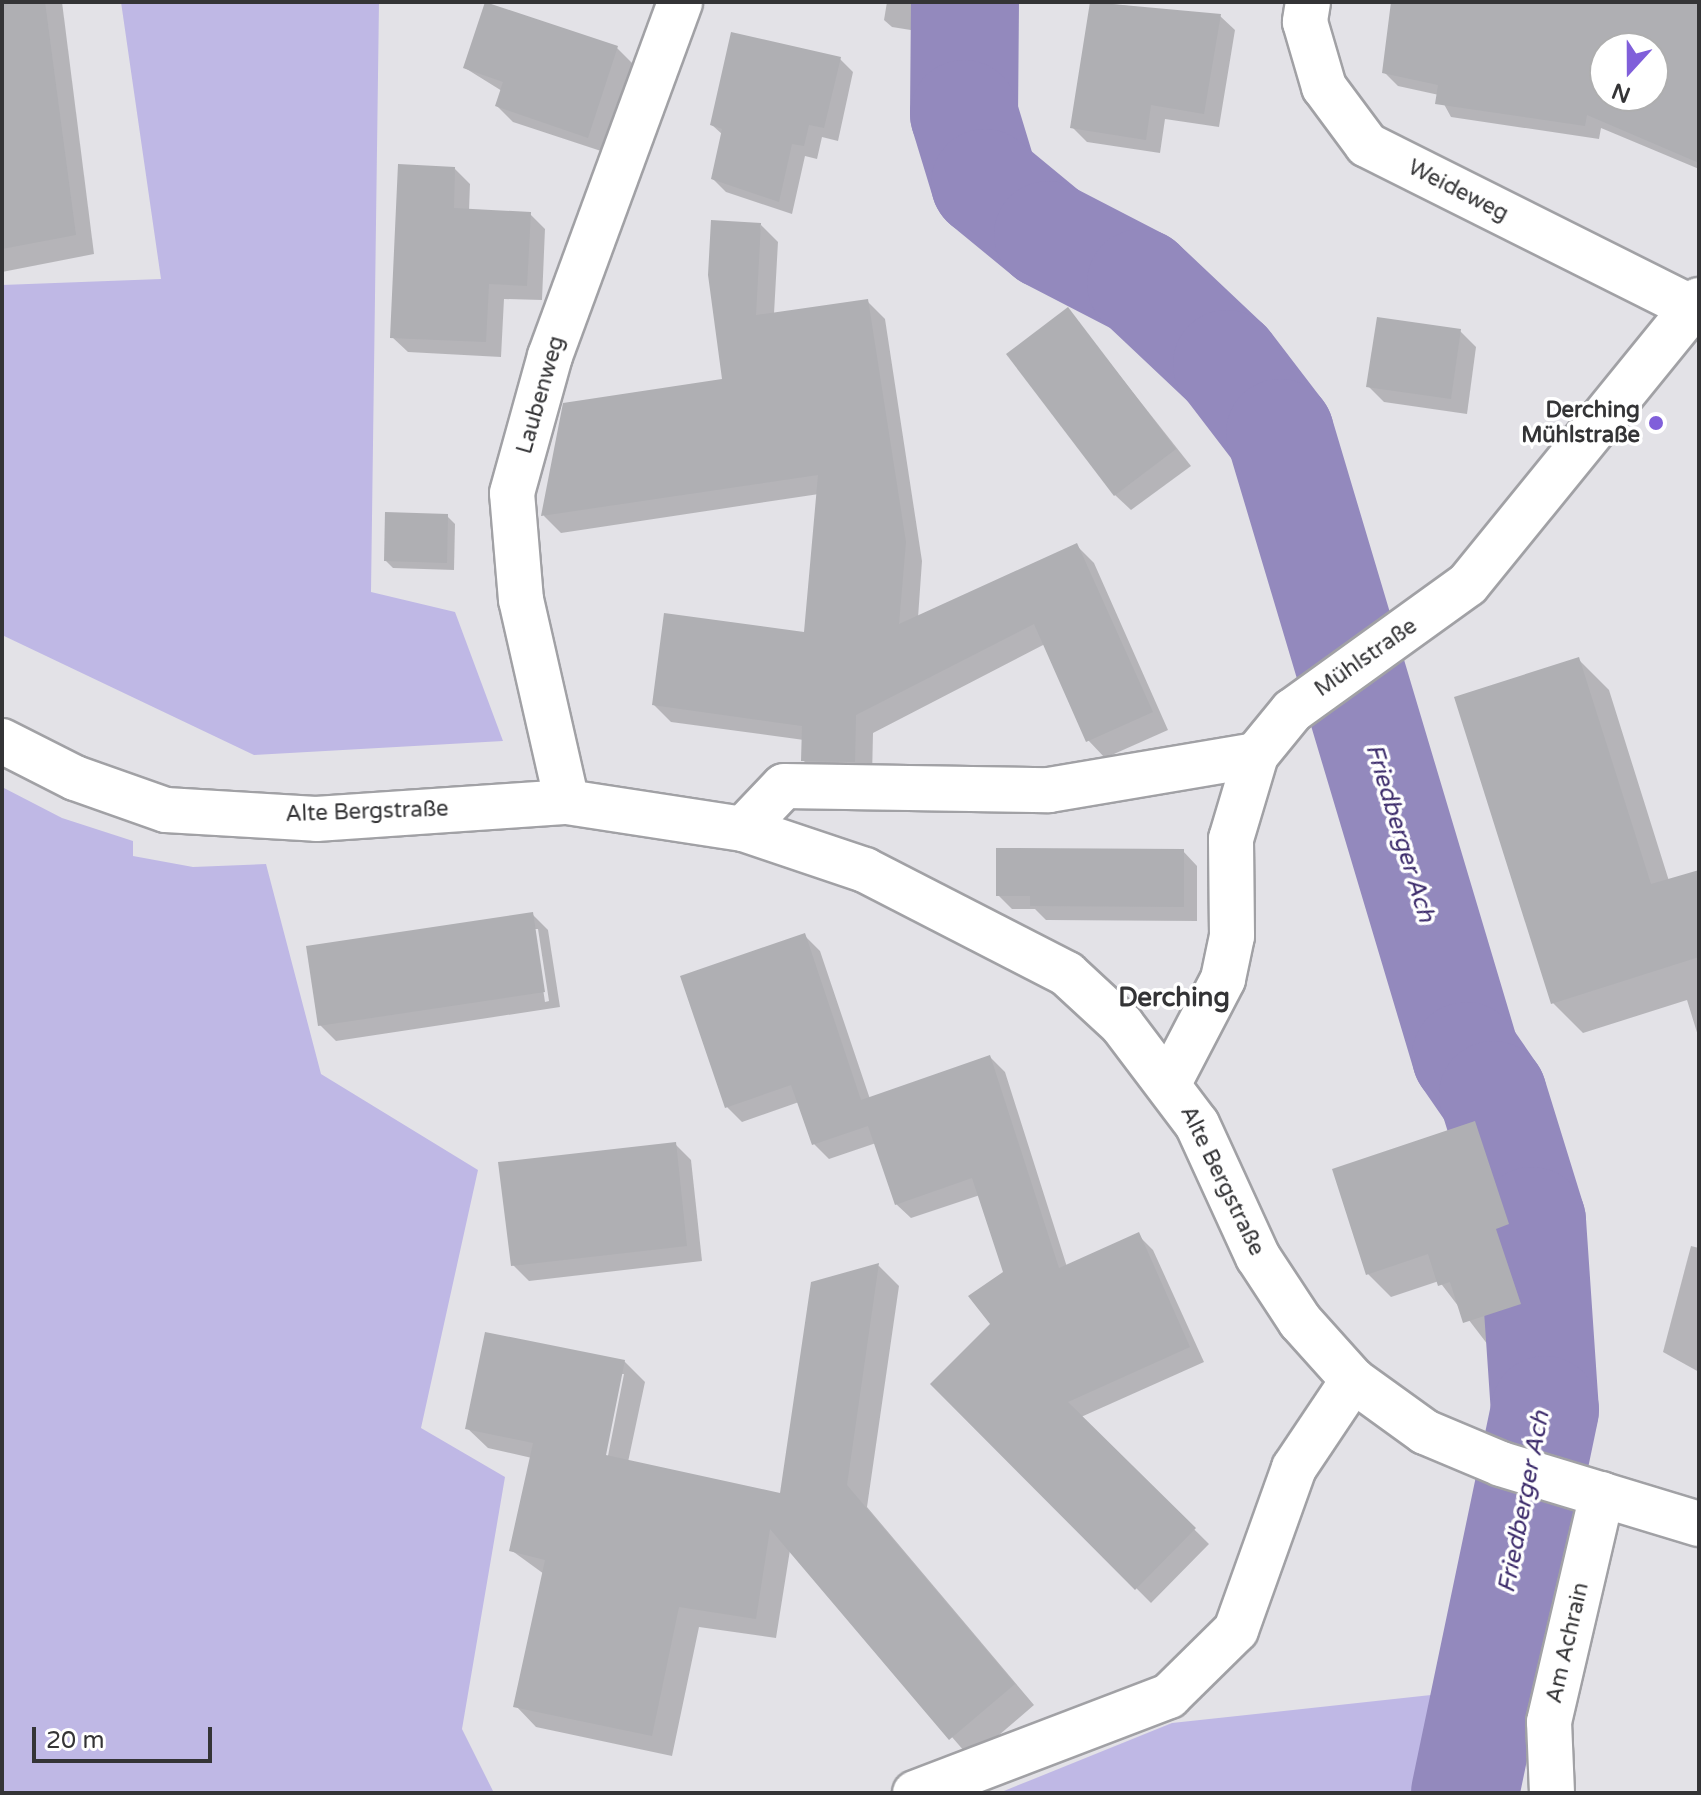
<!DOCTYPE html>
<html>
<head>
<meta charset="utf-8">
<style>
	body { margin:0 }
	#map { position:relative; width:1701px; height:1795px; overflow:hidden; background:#e3e2e7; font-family:"Varela Round",sans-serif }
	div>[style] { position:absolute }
	.green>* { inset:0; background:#bfb8e5 }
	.shadow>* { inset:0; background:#0003 }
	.river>* { height:108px; margin:-54px; padding:0 54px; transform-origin:54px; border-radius:54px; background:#9389bd }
	.building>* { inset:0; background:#afafb3 }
	.roads { filter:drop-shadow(2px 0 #a1a1a5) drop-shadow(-2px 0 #a1a1a5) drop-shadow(0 2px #a1a1a5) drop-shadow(0 -2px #a1a1a5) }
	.minor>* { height:44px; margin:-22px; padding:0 22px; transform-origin:22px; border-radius:22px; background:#fff }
	.dots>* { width:22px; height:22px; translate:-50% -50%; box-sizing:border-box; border:4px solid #fff; border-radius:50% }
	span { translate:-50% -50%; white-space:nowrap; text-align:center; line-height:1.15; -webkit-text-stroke:7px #fff; paint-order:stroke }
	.street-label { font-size:22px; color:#343436 }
	.poi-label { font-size:22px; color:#343436; font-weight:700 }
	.right { translate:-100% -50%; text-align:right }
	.water-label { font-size:24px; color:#3b2a6a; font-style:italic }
	.quarter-label { font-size:26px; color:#343436; font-weight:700 }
	.frame { position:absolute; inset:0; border:4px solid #343436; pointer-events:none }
	.north { position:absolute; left:1589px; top:32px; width:80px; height:80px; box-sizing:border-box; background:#fff; border:2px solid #aeaeaf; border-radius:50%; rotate:201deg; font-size:22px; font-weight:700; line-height:32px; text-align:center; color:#343436 }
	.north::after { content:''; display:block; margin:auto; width:28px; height:36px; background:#805fda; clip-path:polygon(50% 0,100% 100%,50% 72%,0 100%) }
	.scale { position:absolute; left:32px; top:1727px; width:180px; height:36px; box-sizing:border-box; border:4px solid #343436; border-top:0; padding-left:10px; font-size:24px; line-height:28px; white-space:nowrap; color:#343436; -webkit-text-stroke:6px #fff; paint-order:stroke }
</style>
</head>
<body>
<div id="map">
	<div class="green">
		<div style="clip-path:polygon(121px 2px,379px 2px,371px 592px,455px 612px,503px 741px,254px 755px,2px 635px,2px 285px,161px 279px)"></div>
		<div style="clip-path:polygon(2px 787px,62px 818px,133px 841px,133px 856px,193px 867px,266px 864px,321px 1074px,478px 1170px,421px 1428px,505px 1477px,462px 1729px,494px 1793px,2px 1793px)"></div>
		<div style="clip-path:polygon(1477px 1690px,1519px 1690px,1491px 1793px,999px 1793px,1172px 1723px)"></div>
	</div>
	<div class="shadow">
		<div style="clip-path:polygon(2px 2px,62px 2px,94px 254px,2px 272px)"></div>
		<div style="clip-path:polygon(887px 2px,947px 2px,942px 35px,892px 27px,884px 20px)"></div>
		<div style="clip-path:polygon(1092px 2px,1220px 16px,1235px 30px,1219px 127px,1165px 119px,1160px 153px,1087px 142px,1072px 127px)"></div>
		<div style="clip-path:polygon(evenodd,1394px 2px,1699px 2px,1699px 169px,1601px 128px,1599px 139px,1451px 117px,1439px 95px,1398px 86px,1384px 72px,1394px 2px,1605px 48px,1653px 48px,1653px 96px,1605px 96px,1605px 48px)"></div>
		<div style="clip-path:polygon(617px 48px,633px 64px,604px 152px,513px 122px,497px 106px,502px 91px,465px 68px)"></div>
		<div style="clip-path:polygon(840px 59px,853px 72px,838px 141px,822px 137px,817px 159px,805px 156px,792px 214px,726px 192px,713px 179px,723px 135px,712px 125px)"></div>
		<div style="clip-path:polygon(455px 169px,470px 184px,469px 211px,530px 214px,545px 229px,542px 300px,504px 299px,501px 357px,408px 352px,392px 337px)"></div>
		<div style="clip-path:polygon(761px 225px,778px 242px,774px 314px,867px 301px,885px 319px,922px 561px,918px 618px,1077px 546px,1094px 563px,1168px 730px,1105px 758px,1088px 740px,1045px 644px,873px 733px,872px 779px,820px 778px,803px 760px,804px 740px,671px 722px,654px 705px,806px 635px,819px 494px,561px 533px,544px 516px,565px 405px,724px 380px)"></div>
		<div style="clip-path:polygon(1068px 310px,1191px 466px,1131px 510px,1115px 495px)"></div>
		<div style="clip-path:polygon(1460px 331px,1476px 347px,1467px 414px,1384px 402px,1368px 386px)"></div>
		<div style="clip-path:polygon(447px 516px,455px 524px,454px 570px,393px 568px,386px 561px)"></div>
		<div style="clip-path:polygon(1579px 660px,1609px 690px,1669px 881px,1699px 872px,1699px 1039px,1687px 1000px,1583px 1033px,1553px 1003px)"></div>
		<div style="clip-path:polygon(1183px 851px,1197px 866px,1197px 921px,1046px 920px,1035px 909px,1012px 909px,998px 895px)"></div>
		<div style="clip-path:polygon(evenodd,532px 914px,548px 930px,560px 1007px,336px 1041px,320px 1025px,532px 914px,534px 929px,538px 929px,549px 1001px,545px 1002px,534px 929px)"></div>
		<div style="clip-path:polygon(805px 936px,820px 951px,870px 1099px,990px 1057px,1005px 1072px,1067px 1267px,1138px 1235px,1153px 1250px,1204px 1362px,1081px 1417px,1209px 1544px,1151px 1603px,933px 1384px,993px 1324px,1005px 1273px,980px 1195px,911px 1218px,896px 1204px,876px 1143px,829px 1159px,814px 1144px,799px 1102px,742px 1122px,727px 1107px)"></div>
		<div style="clip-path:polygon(1474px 1124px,1498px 1147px,1531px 1247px,1518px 1252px,1543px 1327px,1488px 1345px,1439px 1281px,1391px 1297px,1368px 1274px)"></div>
		<div style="clip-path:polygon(675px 1144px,691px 1160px,702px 1261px,529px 1281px,513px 1265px)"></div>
		<div style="clip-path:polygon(1691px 1246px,1699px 1248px,1699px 1372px,1663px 1352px)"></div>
		<div style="clip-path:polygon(evenodd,879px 1266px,899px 1286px,867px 1507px,1034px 1705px,971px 1759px,790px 1550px,776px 1638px,699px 1627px,672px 1756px,536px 1727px,516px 1706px,544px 1574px,511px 1550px,532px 1458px,488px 1448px,467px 1428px,624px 1361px,645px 1382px,628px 1462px,782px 1495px,813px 1284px,879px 1266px,620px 1374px,624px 1374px,606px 1466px,602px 1465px,620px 1374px)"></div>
	</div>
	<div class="river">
		<div style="left:965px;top:2px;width:112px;rotate:90.5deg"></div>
		<div style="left:964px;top:114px;width:72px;rotate:73.1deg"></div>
		<div style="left:985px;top:183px;width:82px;rotate:39.5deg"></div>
		<div style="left:1048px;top:235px;width:105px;rotate:27.3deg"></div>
		<div style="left:1141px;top:283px;width:118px;rotate:43.3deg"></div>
		<div style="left:1227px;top:364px;width:87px;rotate:52.5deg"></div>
		<div style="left:1280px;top:433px;width:650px;rotate:73.38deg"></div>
		<div style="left:1466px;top:1056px;width:47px;rotate:55.3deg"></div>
		<div style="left:1493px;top:1095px;width:132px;rotate:72.8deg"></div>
		<div style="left:1532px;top:1221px;width:189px;rotate:86.1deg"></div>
		<div style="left:1545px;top:1410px;width:391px;rotate:101.8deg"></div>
	</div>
	<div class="building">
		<div style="clip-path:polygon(2px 2px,45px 2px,76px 235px,2px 249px)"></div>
		<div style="clip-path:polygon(485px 2px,618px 46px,588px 138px,495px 106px,503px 82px,463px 68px)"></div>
		<div style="clip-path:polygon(1090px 2px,1221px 14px,1204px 114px,1151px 105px,1146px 140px,1070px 128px)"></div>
		<div style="clip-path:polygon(evenodd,1391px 2px,1699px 2px,1699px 163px,1587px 115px,1585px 126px,1435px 104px,1438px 85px,1382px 73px,1391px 2px,1605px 48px,1653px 48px,1653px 96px,1605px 96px,1605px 48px)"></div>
		<div style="clip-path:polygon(731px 32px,841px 57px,824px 128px,809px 125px,804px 146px,792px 144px,779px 202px,711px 179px,722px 129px,710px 125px)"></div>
		<div style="clip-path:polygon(398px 164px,455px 167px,454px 208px,531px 212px,527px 286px,489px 284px,486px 342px,390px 338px)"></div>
		<div style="clip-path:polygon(711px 220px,761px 223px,756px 315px,868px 299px,906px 542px,899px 624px,1077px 543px,1153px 712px,1086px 742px,1034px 624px,856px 715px,855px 762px,801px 761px,802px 726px,652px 705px,664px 613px,804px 632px,818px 475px,541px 516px,563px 403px,722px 379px,708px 275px)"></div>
		<div style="clip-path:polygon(1068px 307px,1176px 449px,1114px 496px,1006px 354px)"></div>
		<div style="clip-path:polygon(1377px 317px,1461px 329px,1451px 399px,1366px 387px)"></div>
		<div style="clip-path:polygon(385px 512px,448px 514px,447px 563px,384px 561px)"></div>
		<div style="clip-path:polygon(1579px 657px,1651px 884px,1699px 870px,1699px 957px,1551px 1004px,1454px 697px)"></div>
		<div style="clip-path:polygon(996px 848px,1184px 849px,1184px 907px,1030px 906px,1030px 896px,996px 896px)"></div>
		<div style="clip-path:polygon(533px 912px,545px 992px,318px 1026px,306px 946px)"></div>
		<div style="clip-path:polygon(805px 933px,861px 1100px,990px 1055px,1059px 1268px,1139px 1232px,1190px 1347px,1068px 1402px,1196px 1528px,1135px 1590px,930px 1384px,990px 1324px,968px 1296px,1003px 1272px,972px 1178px,895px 1205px,868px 1126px,812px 1145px,791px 1085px,725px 1108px,680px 976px)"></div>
		<div style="clip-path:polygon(1475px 1121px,1509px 1224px,1496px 1229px,1521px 1304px,1463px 1323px,1450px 1282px,1438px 1286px,1428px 1254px,1366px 1275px,1332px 1169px)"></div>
		<div style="clip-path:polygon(676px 1142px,687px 1246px,511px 1266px,498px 1162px)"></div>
		<div style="clip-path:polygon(879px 1263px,847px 1485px,1015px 1684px,949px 1740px,770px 1529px,756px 1619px,679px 1607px,652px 1736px,513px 1707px,545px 1560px,509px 1551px,533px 1443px,465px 1429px,485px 1332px,625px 1360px,606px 1455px,780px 1493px,811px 1282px)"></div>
	</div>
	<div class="roads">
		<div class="minor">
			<div style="left:1308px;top:2px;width:20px;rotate:99deg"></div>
			<div style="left:1305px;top:22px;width:68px;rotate:73.7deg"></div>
			<div style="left:1324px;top:87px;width:72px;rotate:53.4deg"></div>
			<div style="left:1367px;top:145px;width:364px;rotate:26.6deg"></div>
			<div style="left:2px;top:741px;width:82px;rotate:26.9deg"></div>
			<div style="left:75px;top:778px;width:96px;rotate:19.4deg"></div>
			<div style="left:166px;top:810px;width:150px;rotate:3.4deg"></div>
			<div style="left:316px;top:819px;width:252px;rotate:-3.9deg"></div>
			<div style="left:567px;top:802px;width:178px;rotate:8.7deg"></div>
			<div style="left:743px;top:829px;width:129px;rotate:18.6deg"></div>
			<div style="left:865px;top:870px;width:227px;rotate:27.2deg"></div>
			<div style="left:1067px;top:974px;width:75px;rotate:42.8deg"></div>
			<div style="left:1122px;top:1025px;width:124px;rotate:52.9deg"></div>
			<div style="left:1197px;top:1124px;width:146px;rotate:65.4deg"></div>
			<div style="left:1258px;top:1257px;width:77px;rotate:56.7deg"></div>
			<div style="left:1300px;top:1321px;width:79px;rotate:48.1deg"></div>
			<div style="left:1353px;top:1380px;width:89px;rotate:35.8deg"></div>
			<div style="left:1425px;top:1432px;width:82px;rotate:22.8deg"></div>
			<div style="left:1501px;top:1464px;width:207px;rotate:16.9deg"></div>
			<div style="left:567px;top:802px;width:207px;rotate:-102.8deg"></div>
			<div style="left:521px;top:600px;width:107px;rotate:-94.8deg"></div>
			<div style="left:512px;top:493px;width:142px;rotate:-74.5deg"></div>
			<div style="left:550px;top:356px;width:377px;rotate:-69.8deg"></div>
			<div style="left:743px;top:829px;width:59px;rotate:-46.4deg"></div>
			<div style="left:784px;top:786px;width:265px;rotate:0.9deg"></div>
			<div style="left:1049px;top:790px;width:210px;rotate:-9.6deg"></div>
			<div style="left:1170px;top:1081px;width:115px;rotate:-62.5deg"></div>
			<div style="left:1223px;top:979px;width:44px;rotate:-78.2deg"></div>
			<div style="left:1232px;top:936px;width:97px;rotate:-90.6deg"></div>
			<div style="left:1231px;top:839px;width:88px;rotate:-73.4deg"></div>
			<div style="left:1256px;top:755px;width:57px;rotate:-50.7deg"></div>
			<div style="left:1292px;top:711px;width:217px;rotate:-35.8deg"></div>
			<div style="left:1468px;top:584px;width:366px;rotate:-50.9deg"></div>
			<div style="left:915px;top:1793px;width:272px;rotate:-20.9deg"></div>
			<div style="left:1169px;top:1696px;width:94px;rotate:-44.6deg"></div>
			<div style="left:1236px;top:1630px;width:172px;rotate:-70.3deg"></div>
			<div style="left:1294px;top:1468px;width:106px;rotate:-56.2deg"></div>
			<div style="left:1552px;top:1793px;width:71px;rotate:-92.4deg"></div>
			<div style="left:1549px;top:1722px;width:234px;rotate:-76.9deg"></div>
		</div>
	</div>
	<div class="dots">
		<div style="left:1656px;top:423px;background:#805fda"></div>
	</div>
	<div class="street-label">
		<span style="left:1458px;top:191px;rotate:27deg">Weideweg</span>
		<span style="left:541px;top:395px;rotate:-74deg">Laubenweg</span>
		<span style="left:1366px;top:658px;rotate:-35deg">Mühlstraße</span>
		<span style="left:367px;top:812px;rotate:-2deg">Alte Bergstraße</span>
		<span style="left:1222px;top:1181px;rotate:64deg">Alte Bergstraße</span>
		<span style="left:1568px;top:1643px;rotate:-77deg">Am Achrain</span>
	</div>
	<div class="poi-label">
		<span class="right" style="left:1640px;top:423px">Derching<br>Mühlstraße</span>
	</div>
	<div class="water-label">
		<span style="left:1400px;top:833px;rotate:73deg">Friedberger Ach</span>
		<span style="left:1524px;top:1502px;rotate:-79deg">Friedberger Ach</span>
	</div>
	<div class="quarter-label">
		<span style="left:1174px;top:998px">Derching</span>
	</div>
	<div class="frame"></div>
	<div class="north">N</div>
	<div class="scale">20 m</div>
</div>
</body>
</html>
